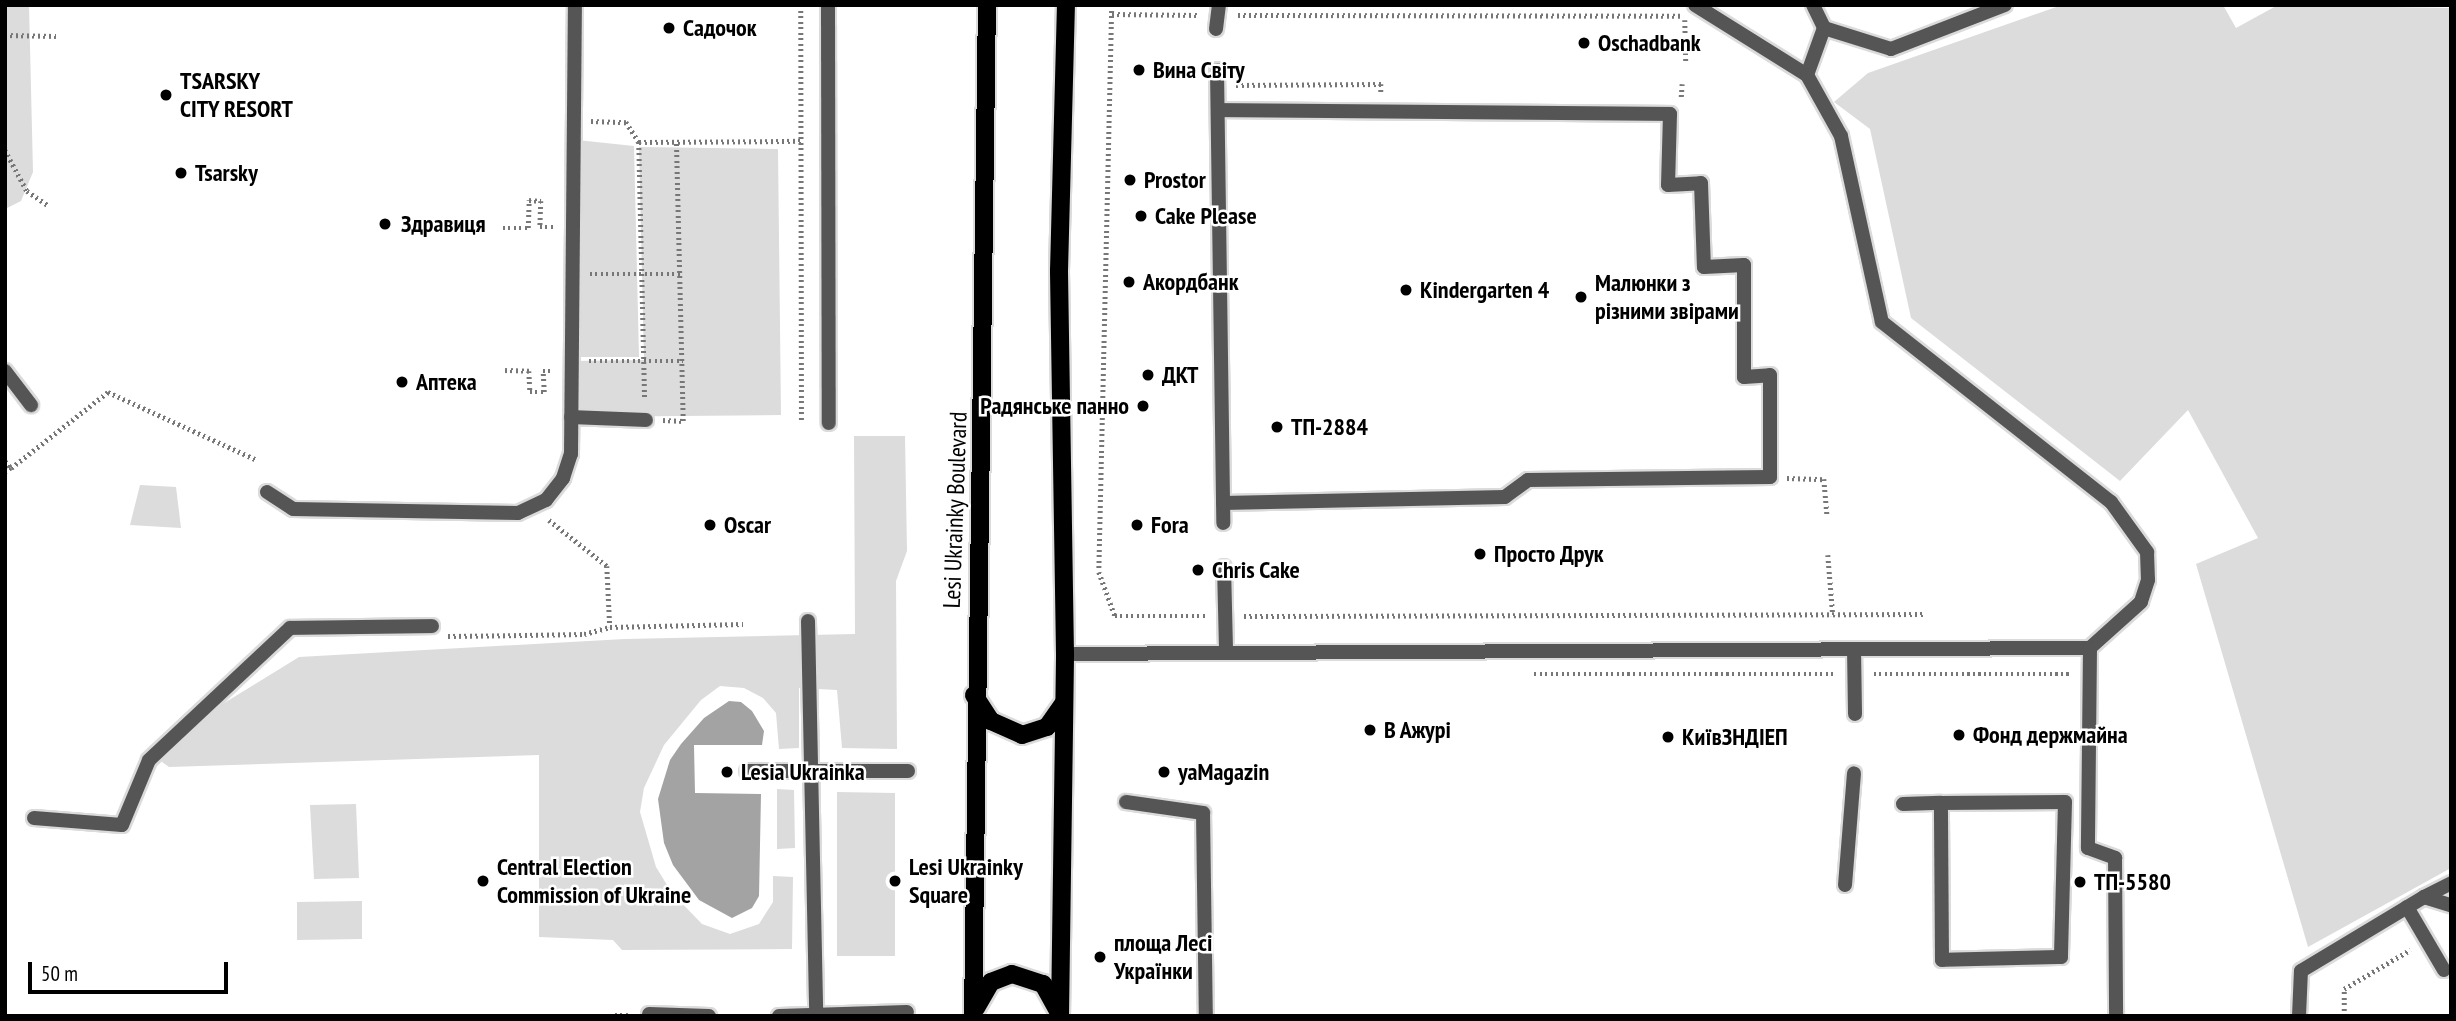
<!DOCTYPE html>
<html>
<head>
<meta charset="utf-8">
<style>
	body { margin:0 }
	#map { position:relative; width:2456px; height:1021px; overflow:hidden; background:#fff; font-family:"PT Sans Narrow",sans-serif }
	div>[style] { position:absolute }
	.green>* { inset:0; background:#dcdcdc }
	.water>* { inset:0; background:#a3a3a3 }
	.path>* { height:4.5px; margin-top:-2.25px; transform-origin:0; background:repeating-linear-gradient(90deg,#777 0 2px,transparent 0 5.5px) }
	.roads { filter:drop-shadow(2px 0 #dbdbdb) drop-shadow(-2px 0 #dbdbdb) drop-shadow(0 2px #dbdbdb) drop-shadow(0 -2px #dbdbdb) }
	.lane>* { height:14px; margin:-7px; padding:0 7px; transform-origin:7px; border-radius:7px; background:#555 }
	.street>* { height:14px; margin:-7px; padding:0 7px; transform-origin:7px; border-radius:7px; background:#555 }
	.primary>* { height:18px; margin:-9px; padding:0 9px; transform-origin:9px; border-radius:9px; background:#000 }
	.dots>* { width:19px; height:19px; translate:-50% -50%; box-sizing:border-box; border:4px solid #fff; border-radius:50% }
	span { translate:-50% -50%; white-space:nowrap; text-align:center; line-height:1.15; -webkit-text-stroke:5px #fff; paint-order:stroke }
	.poi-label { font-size:24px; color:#000; font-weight:700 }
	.left { translate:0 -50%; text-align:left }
	.right { translate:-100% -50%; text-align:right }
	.street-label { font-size:24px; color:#000 }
	.frame { position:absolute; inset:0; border:7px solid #000; pointer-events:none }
	.scale { position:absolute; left:28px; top:962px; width:200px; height:32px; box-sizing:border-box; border:4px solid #000; border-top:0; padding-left:9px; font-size:21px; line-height:24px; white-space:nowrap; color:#000; -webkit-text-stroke:5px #fff; paint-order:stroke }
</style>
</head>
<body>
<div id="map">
	<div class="green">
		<div style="clip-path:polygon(5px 5px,29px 5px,33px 172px,21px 201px,5px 209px)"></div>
		<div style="clip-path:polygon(2062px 5px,2223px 5px,2236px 28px,2278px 5px,2451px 8px,2451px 868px,2308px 947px,2196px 564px,2258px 538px,2188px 410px,2120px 481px,1911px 318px,1870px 129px,1834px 102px,1868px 73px)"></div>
		<div style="clip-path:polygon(577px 140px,634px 146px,639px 357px,576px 357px)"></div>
		<div style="clip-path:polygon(639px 147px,778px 149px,781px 415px,571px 417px,572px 361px,644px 360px)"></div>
		<div style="clip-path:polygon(854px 436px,905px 436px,907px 551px,896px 581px,897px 749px,842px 748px,837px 690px,799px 688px,799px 748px,779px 749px,776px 713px,763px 698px,744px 688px,720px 686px,701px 700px,664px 745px,644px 788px,640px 812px,656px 867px,672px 893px,702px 924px,730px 934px,759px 924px,773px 902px,773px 876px,793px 877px,792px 949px,622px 950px,613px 940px,539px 937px,539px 755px,169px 767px,162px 762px,172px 735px,299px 657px,625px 639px,855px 634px)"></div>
		<div style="clip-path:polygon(140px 485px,176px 487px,181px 528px,130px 525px)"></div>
		<div style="clip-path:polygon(777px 789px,794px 790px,795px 848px,777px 849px)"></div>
		<div style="clip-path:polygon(837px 792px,895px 793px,895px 956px,837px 956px)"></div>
		<div style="clip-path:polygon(356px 804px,359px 878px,314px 879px,310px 805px)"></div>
		<div style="clip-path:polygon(362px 901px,362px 939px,297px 940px,297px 902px)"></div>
	</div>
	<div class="water">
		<div style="clip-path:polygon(729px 701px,741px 702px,752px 711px,764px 731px,762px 745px,694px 745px,695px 793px,761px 794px,759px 896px,752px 908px,732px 918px,699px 900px,673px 865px,664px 843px,658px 799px,670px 760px,681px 744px,704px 718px)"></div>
	</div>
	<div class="path">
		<div style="left:801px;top:5px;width:416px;rotate:89.9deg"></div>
		<div style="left:1112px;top:5px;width:567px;rotate:91.31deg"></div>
		<div style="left:1099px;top:572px;width:47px;rotate:70deg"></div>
		<div style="left:1115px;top:616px;width:93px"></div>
		<div style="left:1112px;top:14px;width:85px;rotate:0.7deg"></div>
		<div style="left:1238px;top:15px;width:442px;rotate:0.1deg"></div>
		<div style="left:1685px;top:20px;width:43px;rotate:88.7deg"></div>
		<div style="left:5px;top:35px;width:51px;rotate:1.1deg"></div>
		<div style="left:1236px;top:85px;width:145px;rotate:-0.4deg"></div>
		<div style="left:1381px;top:84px;width:10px;rotate:90deg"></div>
		<div style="left:1681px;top:97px;width:13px;rotate:-86deg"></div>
		<div style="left:591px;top:121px;width:35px;rotate:2deg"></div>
		<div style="left:626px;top:122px;width:24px;rotate:57deg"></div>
		<div style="left:639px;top:142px;width:258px;rotate:88.7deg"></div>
		<div style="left:639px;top:142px;width:162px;rotate:-0.4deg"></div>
		<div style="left:5px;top:150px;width:47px;rotate:61.8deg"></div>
		<div style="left:27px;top:191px;width:27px;rotate:34deg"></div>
		<div style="left:503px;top:228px;width:25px"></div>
		<div style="left:528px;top:228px;width:28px;rotate:-88deg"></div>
		<div style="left:529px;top:200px;width:12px;rotate:5deg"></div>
		<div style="left:541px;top:201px;width:26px;rotate:92deg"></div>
		<div style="left:540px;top:227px;width:14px"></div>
		<div style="left:590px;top:274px;width:90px"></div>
		<div style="left:589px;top:361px;width:94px"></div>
		<div style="left:505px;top:370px;width:24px;rotate:2deg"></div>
		<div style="left:529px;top:371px;width:21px;rotate:87deg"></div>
		<div style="left:530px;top:392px;width:14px"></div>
		<div style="left:544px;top:392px;width:21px;rotate:-93deg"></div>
		<div style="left:543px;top:371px;width:9px"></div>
		<div style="left:663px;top:420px;width:20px;rotate:3deg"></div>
		<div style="left:683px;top:421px;width:279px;rotate:-91.4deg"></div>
		<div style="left:5px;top:461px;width:9px;rotate:49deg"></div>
		<div style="left:11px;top:468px;width:7px;rotate:146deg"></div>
		<div style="left:11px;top:468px;width:123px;rotate:-38.1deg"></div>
		<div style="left:108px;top:392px;width:162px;rotate:24.5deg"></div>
		<div style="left:1787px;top:478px;width:37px;rotate:2deg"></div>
		<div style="left:1824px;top:479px;width:38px;rotate:85deg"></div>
		<div style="left:549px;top:520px;width:74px;rotate:38.4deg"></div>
		<div style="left:607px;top:566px;width:61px;rotate:87.2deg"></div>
		<div style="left:1828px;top:555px;width:61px;rotate:85.3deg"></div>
		<div style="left:1244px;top:616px;width:682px;rotate:-0.17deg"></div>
		<div style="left:448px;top:636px;width:136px;rotate:-0.8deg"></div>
		<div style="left:584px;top:634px;width:27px;rotate:-15deg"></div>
		<div style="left:610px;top:627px;width:133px;rotate:-1.3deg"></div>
		<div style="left:1534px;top:674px;width:303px"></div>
		<div style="left:1874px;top:674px;width:198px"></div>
		<div style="left:615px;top:1015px;width:16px"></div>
		<div style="left:2344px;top:1016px;width:27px;rotate:-90deg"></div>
		<div style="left:2344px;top:989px;width:77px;rotate:-30.6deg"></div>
	</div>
	<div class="roads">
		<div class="lane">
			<div style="left:828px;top:5px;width:418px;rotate:89.9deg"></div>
			<div style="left:1695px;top:5px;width:132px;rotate:32deg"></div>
			<div style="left:1813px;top:5px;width:25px;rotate:64deg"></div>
			<div style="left:1824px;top:28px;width:50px;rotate:109.9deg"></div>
			<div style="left:1807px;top:75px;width:70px;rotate:60.9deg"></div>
			<div style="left:1841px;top:136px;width:190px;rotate:77.6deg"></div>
			<div style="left:1882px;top:322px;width:291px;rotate:38.2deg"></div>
			<div style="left:2111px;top:502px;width:62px;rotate:54.2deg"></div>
			<div style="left:2147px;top:552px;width:28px;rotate:88deg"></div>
			<div style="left:2148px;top:580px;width:23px;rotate:108deg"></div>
			<div style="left:2141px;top:602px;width:69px;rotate:138deg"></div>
			<div style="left:1824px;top:28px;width:70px;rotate:17.4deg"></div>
			<div style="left:1891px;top:49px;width:122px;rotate:-21.1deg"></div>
			<div style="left:1216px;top:29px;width:24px;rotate:-83deg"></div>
			<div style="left:1217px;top:70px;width:453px;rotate:89.2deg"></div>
			<div style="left:1218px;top:110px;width:452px;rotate:0.5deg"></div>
			<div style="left:1670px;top:114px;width:71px;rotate:91.6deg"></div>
			<div style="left:1668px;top:185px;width:33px;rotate:-3deg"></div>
			<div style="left:1701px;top:183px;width:84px;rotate:88deg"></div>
			<div style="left:1704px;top:267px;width:40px;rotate:-2.9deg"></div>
			<div style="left:1744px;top:265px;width:112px;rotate:90deg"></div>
			<div style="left:1744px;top:377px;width:26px;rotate:-4deg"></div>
			<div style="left:1770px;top:375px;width:102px;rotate:90deg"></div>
			<div style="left:1770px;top:477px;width:242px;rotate:179.3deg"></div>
			<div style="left:1528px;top:480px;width:29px;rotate:144deg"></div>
			<div style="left:1505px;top:497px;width:282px;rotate:178.8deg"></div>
			<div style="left:5px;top:371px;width:43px;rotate:52.6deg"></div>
			<div style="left:571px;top:417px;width:75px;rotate:2.3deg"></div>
			<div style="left:267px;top:492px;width:31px;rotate:33deg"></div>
			<div style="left:293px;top:509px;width:225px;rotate:1deg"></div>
			<div style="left:518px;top:513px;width:31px;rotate:-25deg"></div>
			<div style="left:546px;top:500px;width:28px;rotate:-52deg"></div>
			<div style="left:563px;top:478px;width:25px;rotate:-72deg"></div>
			<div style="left:571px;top:454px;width:449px;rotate:-89.5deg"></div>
			<div style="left:1224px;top:567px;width:84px;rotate:88.6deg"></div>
			<div style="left:1854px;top:649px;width:65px;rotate:89.1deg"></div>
			<div style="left:1903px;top:804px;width:38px;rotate:-2deg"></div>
			<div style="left:1941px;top:803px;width:124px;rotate:-0.5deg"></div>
			<div style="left:2065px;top:802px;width:155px;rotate:91.5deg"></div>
			<div style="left:2061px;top:957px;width:119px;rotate:178.6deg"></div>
			<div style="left:1942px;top:960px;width:157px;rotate:-90.4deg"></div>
			<div style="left:34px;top:818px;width:88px;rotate:4.5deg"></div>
			<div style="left:122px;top:825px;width:70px;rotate:-67.4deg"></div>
			<div style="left:149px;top:760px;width:193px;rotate:-43.1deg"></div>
			<div style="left:290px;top:628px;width:142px;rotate:-0.8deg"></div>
			<div style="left:1845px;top:885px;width:112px;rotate:-85.4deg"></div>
			<div style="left:2424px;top:897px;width:30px;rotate:-27deg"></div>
			<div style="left:2407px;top:907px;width:73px;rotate:59.6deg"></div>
			<div style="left:2299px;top:1016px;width:45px;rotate:-87.5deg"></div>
			<div style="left:2301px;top:971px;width:144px;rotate:-31deg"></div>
			<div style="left:2424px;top:897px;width:28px;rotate:17deg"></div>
		</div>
		<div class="street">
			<div style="left:808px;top:621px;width:395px;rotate:88.8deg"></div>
			<div style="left:1065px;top:654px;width:1025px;rotate:-0.34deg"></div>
			<div style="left:2090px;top:648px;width:200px;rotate:90.6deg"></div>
			<div style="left:2088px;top:848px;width:29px;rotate:20deg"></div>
			<div style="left:2115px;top:858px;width:158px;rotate:89.6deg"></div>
			<div style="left:747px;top:771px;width:161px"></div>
			<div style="left:1126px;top:802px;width:78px;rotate:8.1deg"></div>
			<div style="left:1203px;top:813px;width:203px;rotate:89.2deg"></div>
			<div style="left:649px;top:1014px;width:60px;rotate:1.9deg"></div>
			<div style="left:779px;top:1016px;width:128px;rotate:-1.8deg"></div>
		</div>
		<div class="primary">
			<div style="left:974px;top:695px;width:31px;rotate:57deg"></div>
			<div style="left:991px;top:721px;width:34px;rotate:24deg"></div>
			<div style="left:1022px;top:735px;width:26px;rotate:-18deg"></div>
			<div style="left:1047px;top:727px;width:29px;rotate:-55deg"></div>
			<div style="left:976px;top:1008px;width:30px;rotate:-60deg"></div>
			<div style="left:991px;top:982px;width:22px;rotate:-21deg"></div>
			<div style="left:1012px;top:974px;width:33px;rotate:18deg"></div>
			<div style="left:1043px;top:984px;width:29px;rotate:61deg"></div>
			<div style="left:973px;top:1016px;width:1011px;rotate:-89.21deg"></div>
			<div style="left:1060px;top:1016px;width:362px;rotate:-89.2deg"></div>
			<div style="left:1065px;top:654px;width:383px;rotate:-90.9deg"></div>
			<div style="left:1059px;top:271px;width:266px;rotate:-88.5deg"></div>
		</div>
	</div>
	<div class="dots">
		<div style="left:669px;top:28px;background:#000"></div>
		<div style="left:1584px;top:43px;background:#000"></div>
		<div style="left:1139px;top:70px;background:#000"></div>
		<div style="left:166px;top:95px;background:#000"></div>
		<div style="left:181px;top:173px;background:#000"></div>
		<div style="left:1130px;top:180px;background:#000"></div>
		<div style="left:1141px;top:216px;background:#000"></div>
		<div style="left:385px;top:224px;background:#000"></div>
		<div style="left:1129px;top:282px;background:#000"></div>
		<div style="left:1406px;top:290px;background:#000"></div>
		<div style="left:1581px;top:297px;background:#000"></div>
		<div style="left:1148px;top:375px;background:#000"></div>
		<div style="left:402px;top:382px;background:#000"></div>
		<div style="left:1143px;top:406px;background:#000"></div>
		<div style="left:1277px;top:427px;background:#000"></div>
		<div style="left:710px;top:525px;background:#000"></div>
		<div style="left:1137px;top:525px;background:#000"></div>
		<div style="left:1480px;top:554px;background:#000"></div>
		<div style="left:1198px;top:570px;background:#000"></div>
		<div style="left:1370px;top:730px;background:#000"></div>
		<div style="left:1959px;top:735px;background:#000"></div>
		<div style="left:1668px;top:737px;background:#000"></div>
		<div style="left:727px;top:772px;background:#000"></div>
		<div style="left:1164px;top:772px;background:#000"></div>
		<div style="left:483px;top:881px;background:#000"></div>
		<div style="left:895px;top:881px;background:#000"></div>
		<div style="left:2080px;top:882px;background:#000"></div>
		<div style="left:1100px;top:957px;background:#000"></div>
	</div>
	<div class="poi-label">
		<span class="left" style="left:683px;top:28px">Садочок</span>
		<span class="left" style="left:1598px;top:43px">Oschadbank</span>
		<span class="left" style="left:1153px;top:70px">Вина Світу</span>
		<span class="left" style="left:180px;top:95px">TSARSKY<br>CITY RESORT</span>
		<span class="left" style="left:195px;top:173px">Tsarsky</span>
		<span class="left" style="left:1144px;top:180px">Prostor</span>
		<span class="left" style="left:1155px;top:216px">Cake Please</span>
		<span class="left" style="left:401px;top:224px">Здравиця</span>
		<span class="left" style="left:1143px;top:282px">Акордбанк</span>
		<span class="left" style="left:1595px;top:297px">Малюнки з<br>різними звірами</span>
		<span class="left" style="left:1420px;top:290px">Kindergarten 4</span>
		<span class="left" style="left:1162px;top:375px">ДКТ</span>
		<span class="left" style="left:416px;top:382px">Аптека</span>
		<span class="right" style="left:1129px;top:406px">Радянське панно</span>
		<span class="left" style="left:1291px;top:427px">ТП-2884</span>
		<span class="left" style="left:724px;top:525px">Oscar</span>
		<span class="left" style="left:1151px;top:525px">Fora</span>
		<span class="left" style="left:1494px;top:554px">Просто Друк</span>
		<span class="left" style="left:1212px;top:570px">Chris Cake</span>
		<span class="left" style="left:1384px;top:730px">В Ажурі</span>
		<span class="left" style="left:1973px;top:735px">Фонд держмайна</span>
		<span class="left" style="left:1682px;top:737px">КиївЗНДІЕП</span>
		<span class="left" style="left:741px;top:772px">Lesia Ukrainka</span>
		<span class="left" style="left:1178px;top:772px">yaMagazin</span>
		<span class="left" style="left:497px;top:881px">Central Election<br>Commission of Ukraine</span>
		<span class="left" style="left:909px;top:881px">Lesi Ukrainky<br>Square</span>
		<span class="left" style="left:2094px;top:882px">ТП-5580</span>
		<span class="left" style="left:1114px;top:957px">площа Лесі<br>Українки</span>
	</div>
	<div class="street-label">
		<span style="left:955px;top:510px;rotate:-88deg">Lesi Ukrainky Boulevard</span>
	</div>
	<div class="frame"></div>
	<div class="scale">50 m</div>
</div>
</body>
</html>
